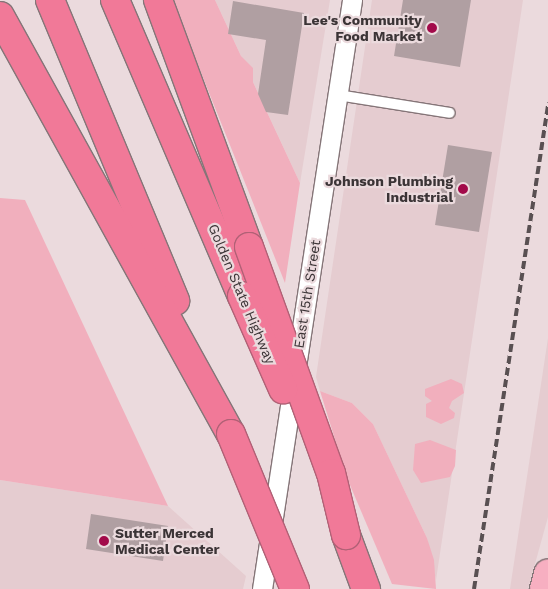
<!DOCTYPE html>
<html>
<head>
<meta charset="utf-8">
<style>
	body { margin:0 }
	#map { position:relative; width:548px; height:589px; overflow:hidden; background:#ebdadd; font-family:"Work Sans",sans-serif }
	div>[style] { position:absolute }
	.built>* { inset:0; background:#e5ccd0 }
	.green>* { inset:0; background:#f1afbd }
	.building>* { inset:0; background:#b09fa2 }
	.roads { filter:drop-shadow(1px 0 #857578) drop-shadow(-1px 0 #857578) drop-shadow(0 1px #857578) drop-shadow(0 -1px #857578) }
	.lane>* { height:10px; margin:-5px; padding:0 5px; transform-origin:5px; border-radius:5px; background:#fff }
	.street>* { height:19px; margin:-9.5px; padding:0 9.5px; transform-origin:9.5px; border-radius:9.5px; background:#fff }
	.primary>* { height:28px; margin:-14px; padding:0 14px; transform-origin:14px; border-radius:14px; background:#f7afc1 }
	.highway>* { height:28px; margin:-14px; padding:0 14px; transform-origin:14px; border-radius:14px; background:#f17998 }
	.rail>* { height:4px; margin-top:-2px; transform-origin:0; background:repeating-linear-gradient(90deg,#595052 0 8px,transparent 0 12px) }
	.bridges { filter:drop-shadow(1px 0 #b16176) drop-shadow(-1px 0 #b16176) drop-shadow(0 1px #b16176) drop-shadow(0 -1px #b16176) }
	.highway-bridge>* { height:28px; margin:-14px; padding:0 14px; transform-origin:14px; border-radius:14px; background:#f17998 }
	.dots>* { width:14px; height:14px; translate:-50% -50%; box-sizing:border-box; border:2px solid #ebdadd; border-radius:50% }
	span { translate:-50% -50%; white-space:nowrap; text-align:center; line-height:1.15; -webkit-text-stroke:4.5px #ebdadd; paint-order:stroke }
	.poi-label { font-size:14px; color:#3b3436; font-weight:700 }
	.right { translate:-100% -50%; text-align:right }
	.left { translate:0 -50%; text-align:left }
	.street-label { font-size:14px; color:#3b3436 }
</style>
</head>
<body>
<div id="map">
	<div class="built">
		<div style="clip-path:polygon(215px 0,330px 0,300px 183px)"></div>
		<div style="clip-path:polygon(372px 0,523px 0,436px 580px,427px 538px,373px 424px,352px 403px,320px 391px,316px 377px)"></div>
		<div style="clip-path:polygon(548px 338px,548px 517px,528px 589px,510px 589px)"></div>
		<div style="clip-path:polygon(0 480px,168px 506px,246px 576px,243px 589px,0 589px)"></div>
	</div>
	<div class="green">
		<div style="clip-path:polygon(172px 0,215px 0,241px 56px,253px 68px,253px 82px,300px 183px,285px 283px)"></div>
		<div style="clip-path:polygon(0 198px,25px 200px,168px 506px,0 480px)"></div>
		<div style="clip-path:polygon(451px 379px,462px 384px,464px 393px,452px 401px,449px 408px,455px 413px,454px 418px,441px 424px,426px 417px,426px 404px,432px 401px,425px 396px,425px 389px)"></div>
		<div style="clip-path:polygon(320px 391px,352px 403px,373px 424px,427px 538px,434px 560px,436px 589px,392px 584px,347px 478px)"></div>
		<div style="clip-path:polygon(430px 440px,456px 450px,455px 466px,450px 477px,421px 483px,413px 470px,415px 444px)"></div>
	</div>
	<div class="building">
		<div style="clip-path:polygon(403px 0,471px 0,460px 67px,394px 56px)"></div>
		<div style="clip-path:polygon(233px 1px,304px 13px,288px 115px,266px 112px,258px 94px,266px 40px,228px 34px)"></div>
		<div style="clip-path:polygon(448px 145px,492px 152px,479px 232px,435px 225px)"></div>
		<div style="clip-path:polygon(91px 514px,168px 526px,163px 561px,86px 549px)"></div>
	</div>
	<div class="roads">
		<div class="lane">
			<div style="left:338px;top:95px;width:113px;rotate:9.1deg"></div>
		</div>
		<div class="street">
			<div style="left:262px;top:589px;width:596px;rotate:-81.31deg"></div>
		</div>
		<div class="primary">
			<div style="left:544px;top:589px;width:16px;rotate:-75deg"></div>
		</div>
		<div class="highway">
			<div style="left:50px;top:0;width:326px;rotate:67.4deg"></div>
			<div style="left:115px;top:0;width:322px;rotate:66.8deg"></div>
			<div style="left:158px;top:0;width:263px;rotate:69.8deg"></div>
			<div style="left:0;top:16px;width:478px;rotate:61.1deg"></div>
			<div style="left:346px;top:535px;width:58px;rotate:69.7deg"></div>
		</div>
	</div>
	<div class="rail">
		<div style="left:474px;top:589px;width:492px;rotate:-81.3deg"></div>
	</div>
	<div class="bridges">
		<div class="highway-bridge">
			<div style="left:249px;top:247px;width:240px;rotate:70.1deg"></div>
			<div style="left:331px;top:473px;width:64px;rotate:76.4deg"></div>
			<div style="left:242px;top:296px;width:102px;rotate:66.2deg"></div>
			<div style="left:231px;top:434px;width:168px;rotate:67.6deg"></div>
		</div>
	</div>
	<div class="dots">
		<div style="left:432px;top:28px;background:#a20a4a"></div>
		<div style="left:463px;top:189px;background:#a20a4a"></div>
		<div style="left:104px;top:541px;background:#a20a4a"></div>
	</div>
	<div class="poi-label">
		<span class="right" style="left:422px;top:28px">Lee's Community<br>Food Market</span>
		<span class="right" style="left:453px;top:189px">Johnson Plumbing<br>Industrial</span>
		<span class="left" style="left:115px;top:541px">Sutter Merced<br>Medical Center</span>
	</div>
	<div class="street-label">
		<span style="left:242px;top:294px;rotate:67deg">Golden State Highway</span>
		<span style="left:307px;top:294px;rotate:-81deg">East 15th Street</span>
	</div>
</div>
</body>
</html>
